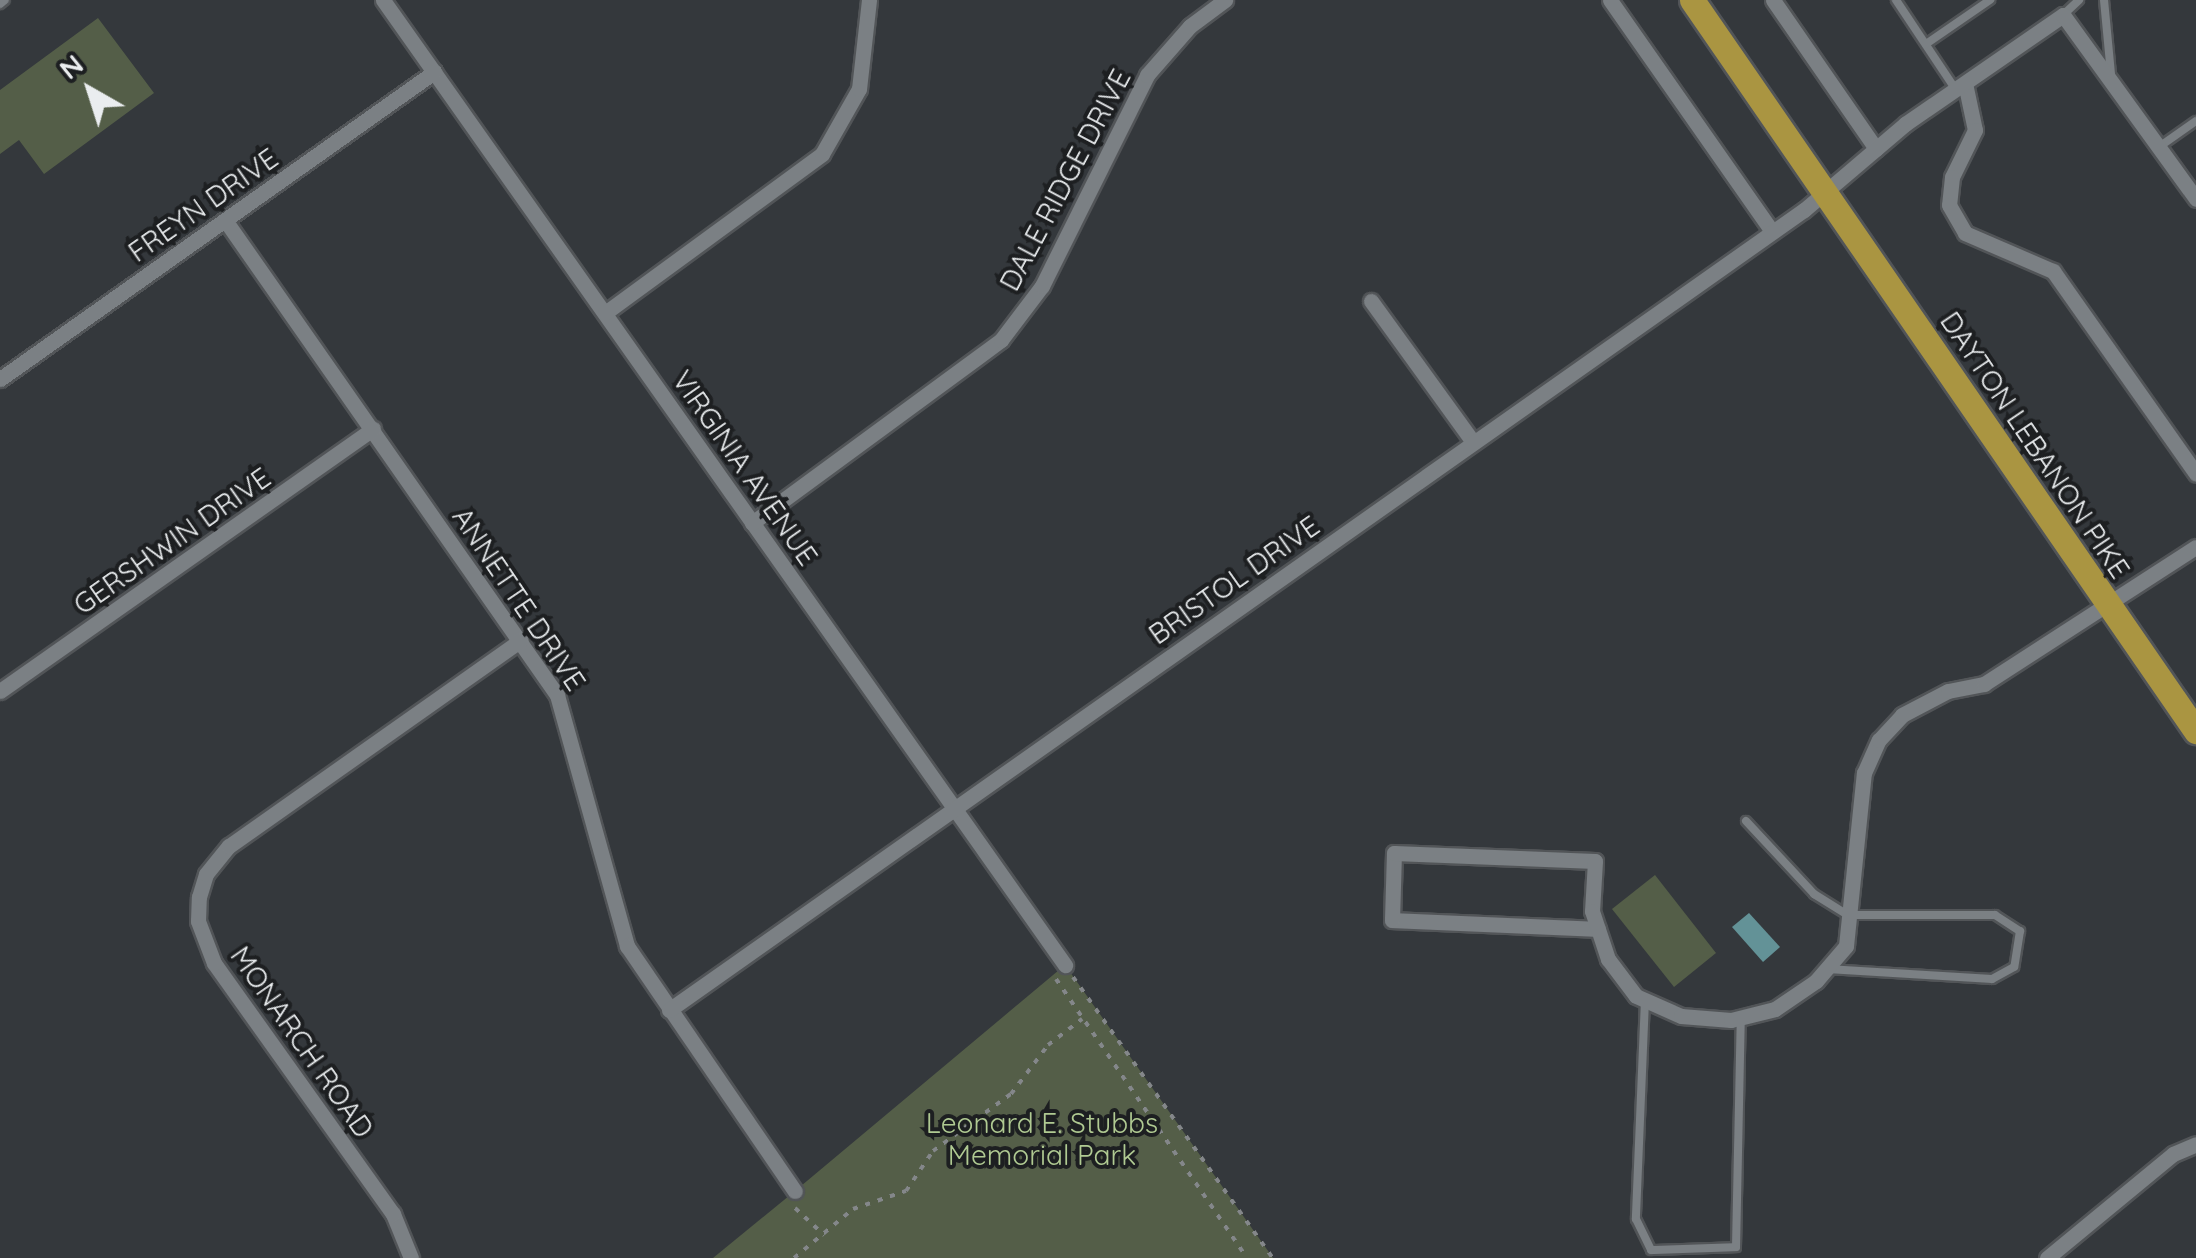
<!DOCTYPE html>
<html>
<head>
<meta charset="utf-8">
<style>
	body { margin:0 }
	#map { position:relative; width:2196px; height:1258px; overflow:hidden; background:#34383c; font-family:Quicksand,sans-serif }
	div>[style] { position:absolute }
	.green>* { inset:0; background:#545e48 }
	.water>* { inset:0; background:#639297 }
	.path>* { height:4px; margin-top:-2px; transform-origin:0; background:repeating-linear-gradient(90deg,#84878a 0 5px,transparent 0 13px) }
	.roads { filter:drop-shadow(2px 0 #525558) drop-shadow(-2px 0 #525558) drop-shadow(0 2px #525558) drop-shadow(0 -2px #525558) }
	.lane>* { height:8px; margin:-4px; padding:0 4px; transform-origin:4px; border-radius:4px; background:#7b8084 }
	.street>* { height:15px; margin:-7.5px; padding:0 7.5px; transform-origin:7.5px; border-radius:7.5px; background:#7b8084 }
	.primary>* { height:25px; margin:-12.5px; padding:0 12.5px; transform-origin:12.5px; border-radius:12.5px; background:#aa9541 }
	span { translate:-50% -50%; white-space:nowrap; text-align:center; line-height:1.15; -webkit-text-stroke:8px #1d1f21; paint-order:stroke }
	.street-label { font-size:28px; color:#eaedef }
	.park-label { font-size:28px; color:#b0ca92 }
	.north { position:absolute; left:40px; top:40px; width:100px; height:100px; -webkit-text-stroke:8px #1d1f21; paint-order:stroke; rotate:321deg; font-size:28px; font-weight:700; line-height:40px; text-align:center; color:#eaedef }
	.north::after { content:''; display:block; margin:auto; width:35px; height:45px; background:#eaedef; clip-path:polygon(50% 0,100% 100%,50% 72%,0 100%) }
</style>
</head>
<body>
<div id="map">
	<div class="green">
		<div style="clip-path:polygon(98px 18px,154px 93px,44px 174px,19px 140px,0 154px,0 90px)"></div>
		<div style="clip-path:polygon(1655px 875px,1716px 953px,1674px 987px,1612px 909px)"></div>
		<div style="clip-path:polygon(1065px 965px,1273px 1258px,713px 1258px,795px 1191px)"></div>
	</div>
	<div class="water">
		<div style="clip-path:polygon(1749px 913px,1780px 947px,1763px 962px,1732px 927px)"></div>
	</div>
	<div class="path">
		<div style="left:1073px;top:977px;width:345px;rotate:54.6deg"></div>
		<div style="left:1056px;top:979px;width:338px;rotate:55.6deg"></div>
		<div style="left:795px;top:1208px;width:40px;rotate:43deg"></div>
		<div style="left:794px;top:1258px;width:77px;rotate:-39.7deg"></div>
		<div style="left:853px;top:1209px;width:56px;rotate:-18.8deg"></div>
		<div style="left:906px;top:1191px;width:48px;rotate:-56deg"></div>
		<div style="left:933px;top:1151px;width:97px;rotate:-36.2deg"></div>
		<div style="left:1011px;top:1094px;width:61px;rotate:-52.9deg"></div>
		<div style="left:1048px;top:1045px;width:43px;rotate:-37.4deg"></div>
	</div>
	<div class="roads">
		<div class="lane">
			<div style="left:1896px;top:0;width:108px;rotate:56.3deg"></div>
			<div style="left:2104px;top:0;width:74px;rotate:84.6deg"></div>
			<div style="left:0;top:4px;width:6px;rotate:-39deg"></div>
			<div style="left:2063px;top:15px;width:22px;rotate:-43deg"></div>
			<div style="left:1926px;top:44px;width:78px;rotate:-34.5deg"></div>
			<div style="left:2159px;top:147px;width:45px;rotate:-35.1deg"></div>
			<div style="left:1746px;top:821px;width:100px;rotate:47deg"></div>
			<div style="left:1814px;top:894px;width:40px;rotate:32deg"></div>
			<div style="left:1848px;top:915px;width:147px"></div>
			<div style="left:1995px;top:915px;width:30px;rotate:33deg"></div>
			<div style="left:2020px;top:931px;width:36px;rotate:99deg"></div>
			<div style="left:2014px;top:967px;width:25px;rotate:151deg"></div>
			<div style="left:1992px;top:979px;width:165px;rotate:-176.5deg"></div>
			<div style="left:1645px;top:1000px;width:219px;rotate:92.4deg"></div>
			<div style="left:1636px;top:1219px;width:34px;rotate:64deg"></div>
			<div style="left:1651px;top:1250px;width:85px;rotate:-2deg"></div>
			<div style="left:1736px;top:1247px;width:230px;rotate:-88.8deg"></div>
		</div>
		<div class="street">
			<div style="left:383px;top:0;width:1182px;rotate:54.75deg"></div>
			<div style="left:1610px;top:0;width:282px;rotate:55deg"></div>
			<div style="left:1773px;top:0;width:181px;rotate:55.3deg"></div>
			<div style="left:1965px;top:83px;width:48px;rotate:78deg"></div>
			<div style="left:1975px;top:130px;width:52px;rotate:116.1deg"></div>
			<div style="left:1952px;top:177px;width:28px;rotate:96deg"></div>
			<div style="left:1949px;top:205px;width:32px;rotate:60deg"></div>
			<div style="left:1965px;top:233px;width:96px;rotate:23.4deg"></div>
			<div style="left:2053px;top:271px;width:248px;rotate:54.8deg"></div>
			<div style="left:225px;top:220px;width:580px;rotate:55.05deg"></div>
			<div style="left:557px;top:695px;width:261px;rotate:74.4deg"></div>
			<div style="left:627px;top:946px;width:297px;rotate:55.6deg"></div>
			<div style="left:1371px;top:301px;width:174px;rotate:54.1deg"></div>
			<div style="left:605px;top:313px;width:269px;rotate:-36.2deg"></div>
			<div style="left:822px;top:154px;width:75px;rotate:-60.4deg"></div>
			<div style="left:859px;top:89px;width:90px;rotate:-83.6deg"></div>
			<div style="left:0;top:379px;width:532px;rotate:-35.27deg"></div>
			<div style="left:752px;top:523px;width:309px;rotate:-36.3deg"></div>
			<div style="left:1001px;top:340px;width:68px;rotate:-52.8deg"></div>
			<div style="left:1042px;top:286px;width:236px;rotate:-63.5deg"></div>
			<div style="left:1147px;top:75px;width:65px;rotate:-48.7deg"></div>
			<div style="left:1190px;top:26px;width:44px;rotate:-36.6deg"></div>
			<div style="left:0;top:691px;width:456px;rotate:-35.1deg"></div>
			<div style="left:1598px;top:929px;width:206px;rotate:-177.5deg"></div>
			<div style="left:1392px;top:920px;width:67px;rotate:-88.3deg"></div>
			<div style="left:1394px;top:853px;width:201px;rotate:2.3deg"></div>
			<div style="left:1595px;top:861px;width:50px;rotate:93.4deg"></div>
			<div style="left:1592px;top:911px;width:51px;rotate:71.6deg"></div>
			<div style="left:1608px;top:959px;width:46px;rotate:52.9deg"></div>
			<div style="left:1636px;top:996px;width:49px;rotate:24deg"></div>
			<div style="left:1681px;top:1016px;width:50px;rotate:4.6deg"></div>
			<div style="left:1731px;top:1020px;width:45px;rotate:-14deg"></div>
			<div style="left:1775px;top:1009px;width:50px;rotate:-34.3deg"></div>
			<div style="left:1816px;top:981px;width:46px;rotate:-49.4deg"></div>
			<div style="left:1846px;top:946px;width:174px;rotate:-84.1deg"></div>
			<div style="left:1864px;top:773px;width:36px;rotate:-66deg"></div>
			<div style="left:1879px;top:740px;width:34px;rotate:-47deg"></div>
			<div style="left:1902px;top:715px;width:52px;rotate:-27.6deg"></div>
			<div style="left:1948px;top:691px;width:37px;rotate:-11deg"></div>
			<div style="left:1984px;top:684px;width:252px;rotate:-32.9deg"></div>
			<div style="left:669px;top:1010px;width:1389px;rotate:-35.18deg"></div>
			<div style="left:1804px;top:210px;width:133px;rotate:-40.4deg"></div>
			<div style="left:1905px;top:124px;width:192px;rotate:-34.6deg"></div>
			<div style="left:2063px;top:15px;width:227px;rotate:54.1deg"></div>
			<div style="left:411px;top:1258px;width:48px;rotate:-112.2deg"></div>
			<div style="left:393px;top:1214px;width:308px;rotate:-125.5deg"></div>
			<div style="left:214px;top:963px;width:45px;rotate:-110.9deg"></div>
			<div style="left:198px;top:921px;width:24px;rotate:-88deg"></div>
			<div style="left:199px;top:897px;width:24px;rotate:-73deg"></div>
			<div style="left:206px;top:874px;width:36px;rotate:-51deg"></div>
			<div style="left:229px;top:846px;width:357px;rotate:-35.2deg"></div>
			<div style="left:2047px;top:1258px;width:163px;rotate:-39.5deg"></div>
			<div style="left:2173px;top:1154px;width:25px;rotate:-23deg"></div>
		</div>
		<div class="primary">
			<div style="left:1692px;top:0;width:888px;rotate:55.42deg"></div>
		</div>
	</div>
	<div class="street-label">
		<span style="left:1065px;top:180px;rotate:-62deg">DALE RIDGE DRIVE</span>
		<span style="left:203px;top:205px;rotate:-35deg">FREYN DRIVE</span>
		<span style="left:2035px;top:445px;rotate:56deg">DAYTON LEBANON PIKE</span>
		<span style="left:745px;top:468px;rotate:55deg">VIRGINIA AVENUE</span>
		<span style="left:172px;top:541px;rotate:-35deg">GERSHWIN DRIVE</span>
		<span style="left:1234px;top:580px;rotate:-35deg">BRISTOL DRIVE</span>
		<span style="left:519px;top:599px;rotate:56deg">ANNETTE DRIVE</span>
		<span style="left:302px;top:1042px;rotate:55deg">MONARCH ROAD</span>
	</div>
	<div class="park-label">
		<span style="left:1042px;top:1139px">Leonard E. Stubbs<br>Memorial Park</span>
	</div>
	<div class="north">N</div>
</div>
</body>
</html>
